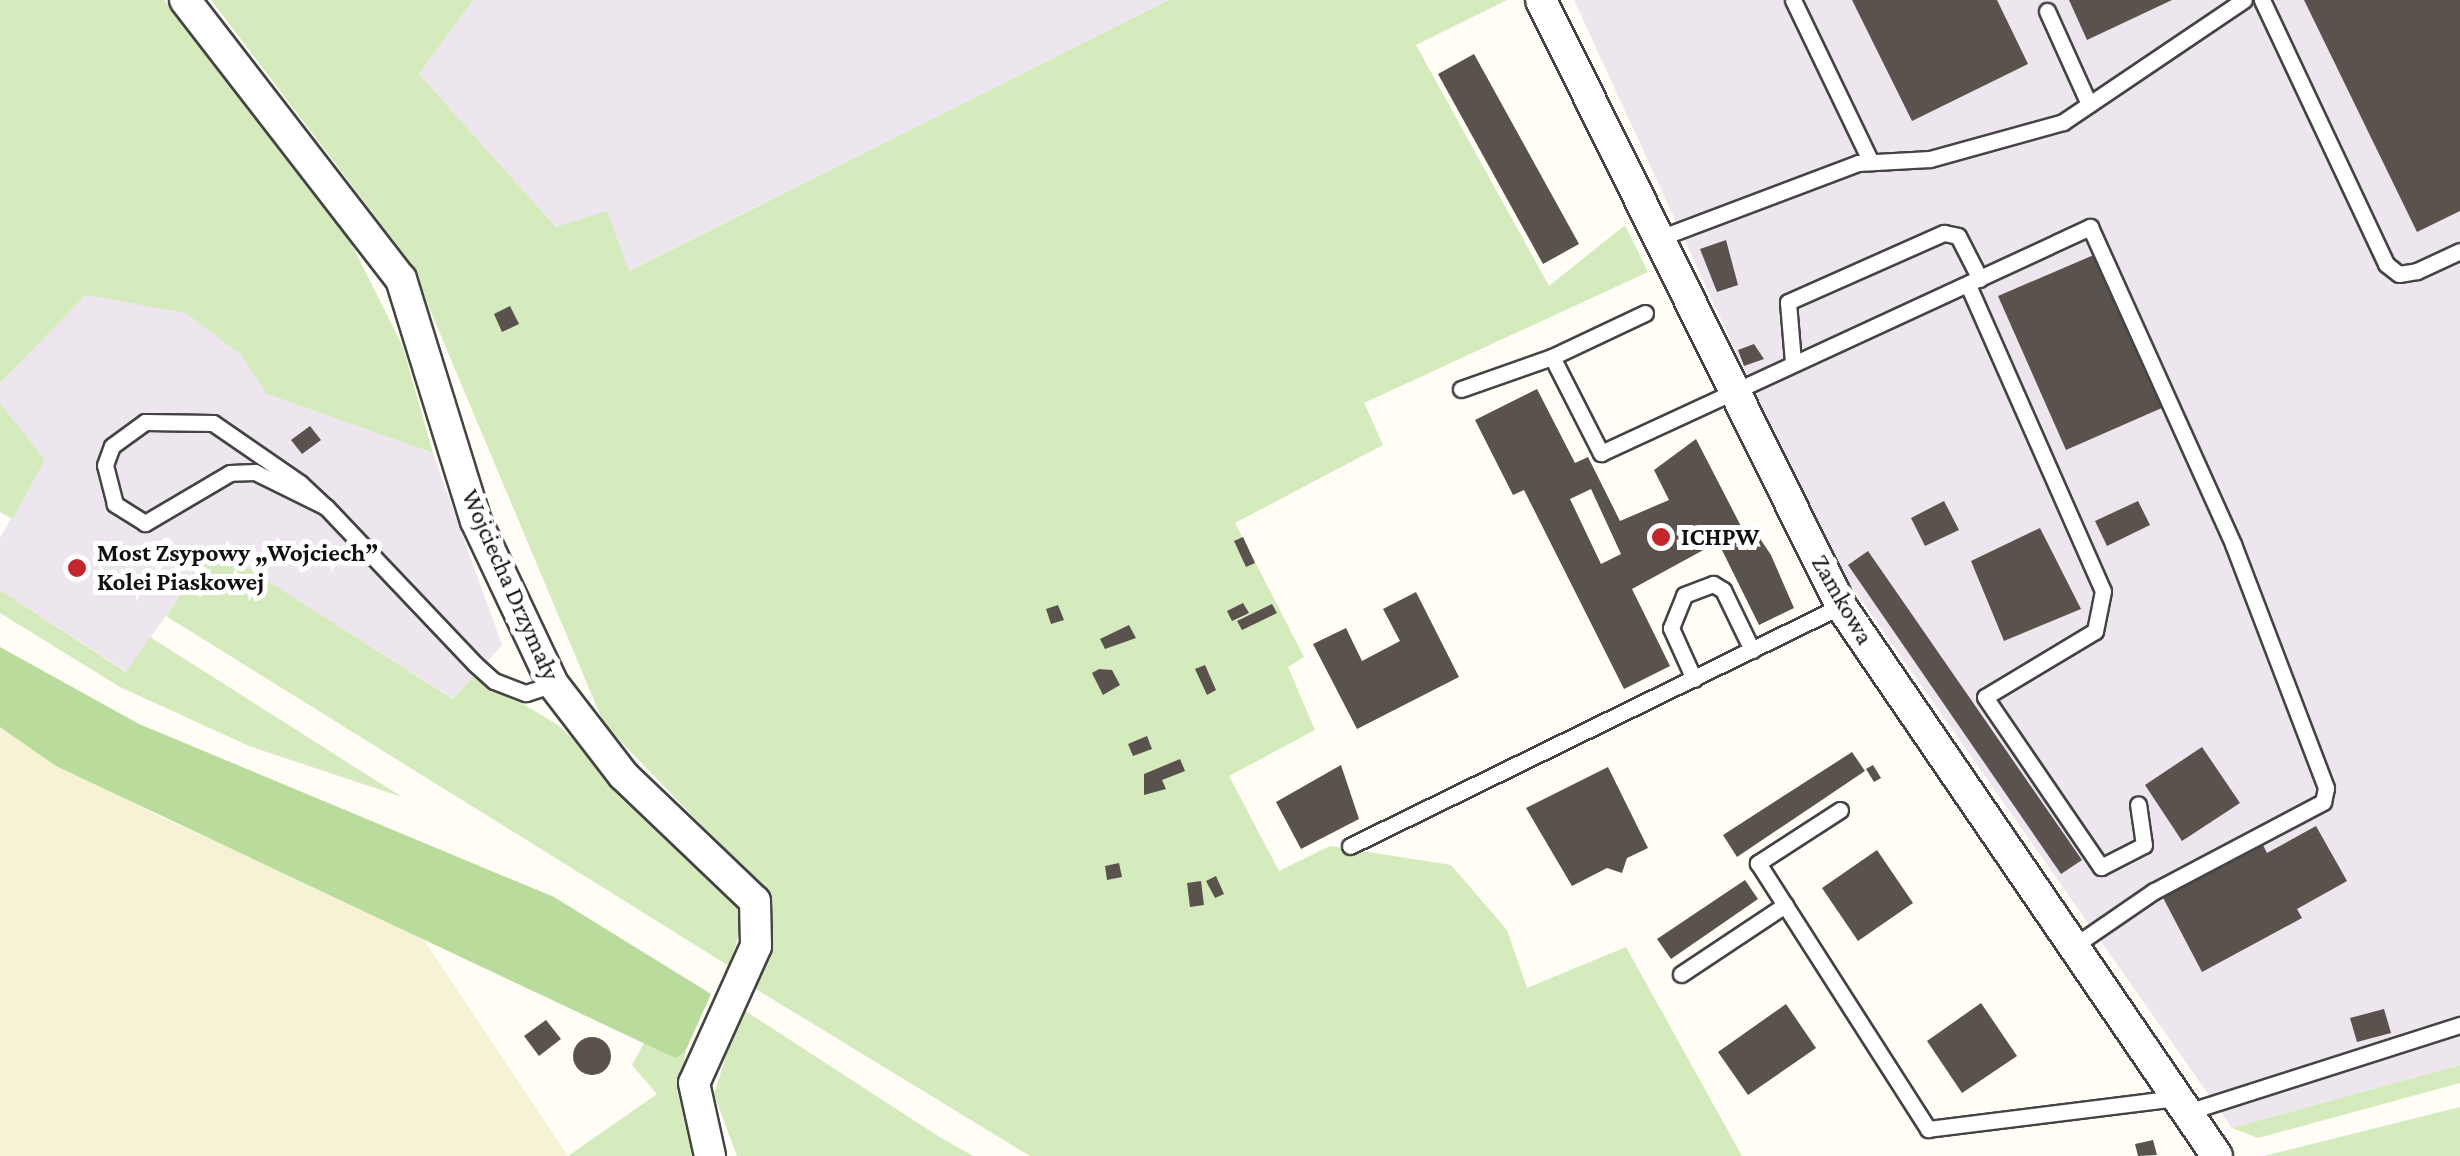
<!DOCTYPE html>
<html>
<head>
<meta charset="utf-8">
<style>
	body { margin:0 }
	#map { position:relative; width:2460px; height:1156px; overflow:hidden; background:#fffdf5; font-family:"Crimson Pro",serif }
	div>[style] { position:absolute }
	.industrial>* { inset:0; background:#eee6ef }
	.farmland>* { inset:0; background:#f6f3d4 }
	.green>* { inset:0; background:#d5ebbd }
	.forest>* { inset:0; background:#b9dc9c }
	.building>* { inset:0; background:#5a524d }
	.round { border-radius:50% }
	.roads { filter:drop-shadow(2px 0 #444) drop-shadow(-2px 0 #444) drop-shadow(0 2px #444) drop-shadow(0 -2px #444) }
	.lane>* { height:15px; margin:-7.5px; padding:0 7.5px; transform-origin:7.5px; border-radius:7.5px; background:#fff }
	.street>* { height:30px; margin:-15px; padding:0 15px; transform-origin:15px; border-radius:15px; background:#fff }
	.dots>* { width:28px; height:28px; translate:-50% -50%; box-sizing:border-box; border:5px solid #fff; border-radius:50% }
	span { translate:-50% -50%; white-space:nowrap; text-align:center; line-height:1.15; -webkit-text-stroke:10px #fff; paint-order:stroke }
	.poi-label { font-size:25px; color:#111; font-weight:700 }
	.left { translate:0 -50%; text-align:left }
	.street-label { font-size:25px; color:#111 }
</style>
</head>
<body>
<div id="map">
	<div class="industrial">
		<div style="clip-path:polygon(473px 0,1169px 0,628px 271px,556px 227px,419px 74px)"></div>
		<div style="clip-path:polygon(1574px 0,2460px 0,2460px 1065px,2232px 1128px,1829px 554px)"></div>
		<div style="clip-path:polygon(86px 295px,186px 312px,241px 355px,267px 394px,433px 453px,502px 645px,454px 699px,213px 547px,127px 672px,0 590px,0 538px,45px 460px,0 403px,0 383px)"></div>
	</div>
	<div class="farmland">
		<div style="clip-path:polygon(0 727px,158px 816px,418px 931px,568px 1156px,0 1156px)"></div>
	</div>
	<div class="green">
		<div style="clip-path:polygon(0 0,164px 0,346px 233px,403px 347px,433px 453px,267px 394px,241px 355px,186px 313px,86px 295px,0 383px)"></div>
		<div style="clip-path:polygon(211px 0,473px 0,419px 74px,556px 227px,607px 211px,629px 271px,1169px 0,1507px 0,1416px 45px,1549px 286px,1625px 225px,1648px 272px,1364px 403px,1383px 445px,1235px 523px,1304px 657px,1288px 667px,1315px 730px,1229px 776px,1279px 871px,1330px 846px,1451px 865px,1507px 930px,1527px 988px,1626px 947px,1742px 1156px,1030px 1156px,751px 986px,773px 922px,766px 892px,604px 724px,410px 262px)"></div>
		<div style="clip-path:polygon(0 403px,45px 460px,12px 519px,0 512px)"></div>
		<div style="clip-path:polygon(213px 546px,453px 699px,475px 675px,558px 725px,737px 895px,740px 931px,729px 966px,166px 616px)"></div>
		<div style="clip-path:polygon(0 590px,126px 672px,150px 637px,402px 797px,249px 746px,120px 687px,0 613px)"></div>
		<div style="clip-path:polygon(741px 1008px,938px 1136px,973px 1156px,737px 1156px,714px 1094px)"></div>
		<div style="clip-path:polygon(645px 1041px,674px 1058px,685px 1052px,683px 1116px,696px 1156px,568px 1156px,657px 1094px,632px 1065px)"></div>
		<div style="clip-path:polygon(2460px 1065px,2460px 1083px,2258px 1138px,2232px 1128px)"></div>
		<div style="clip-path:polygon(2460px 1107px,2460px 1156px,2264px 1156px)"></div>
	</div>
	<div class="forest">
		<div style="clip-path:polygon(0 647px,139px 724px,554px 897px,711px 994px,685px 1052px,675px 1058px,56px 766px,0 727px)"></div>
	</div>
	<div class="building">
		<div style="clip-path:polygon(1852px 0,1997px 0,2028px 64px,1912px 121px)"></div>
		<div style="clip-path:polygon(2069px 0,2172px 0,2087px 40px)"></div>
		<div style="clip-path:polygon(2304px 0,2460px 0,2460px 211px,2417px 232px)"></div>
		<div style="clip-path:polygon(1474px 54px,1579px 244px,1543px 264px,1438px 74px)"></div>
		<div style="clip-path:polygon(1726px 240px,1738px 285px,1717px 292px,1700px 249px)"></div>
		<div style="clip-path:polygon(2096px 254px,2164px 407px,2066px 450px,1998px 296px)"></div>
		<div style="clip-path:polygon(510px 306px,519px 324px,502px 332px,494px 314px)"></div>
		<div style="clip-path:polygon(1754px 344px,1764px 359px,1744px 366px,1738px 350px)"></div>
		<div style="clip-path:polygon(evenodd,1537px 389px,1575px 463px,1588px 457px,1620px 521px,1669px 500px,1654px 470px,1696px 439px,1744px 532px,1753px 528px,1771px 555px,1794px 608px,1759px 625px,1718px 542px,1632px 589px,1670px 666px,1624px 689px,1524px 490px,1513px 495px,1475px 420px,1537px 389px,1591px 489px,1621px 554px,1601px 564px,1570px 499px,1591px 489px)"></div>
		<div style="clip-path:polygon(310px 426px,321px 440px,302px 454px,291px 440px)"></div>
		<div style="clip-path:polygon(1944px 501px,1959px 530px,1925px 546px,1911px 518px)"></div>
		<div style="clip-path:polygon(2138px 501px,2150px 525px,2107px 546px,2095px 521px)"></div>
		<div style="clip-path:polygon(2040px 528px,2081px 609px,2004px 641px,1971px 561px)"></div>
		<div style="clip-path:polygon(1243px 537px,1255px 563px,1246px 567px,1234px 541px)"></div>
		<div style="clip-path:polygon(1868px 551px,2082px 860px,2061px 874px,1848px 565px)"></div>
		<div style="clip-path:polygon(1416px 592px,1459px 677px,1357px 729px,1313px 644px,1346px 628px,1362px 661px,1400px 641px,1383px 609px)"></div>
		<div style="clip-path:polygon(1243px 603px,1249px 613px,1232px 621px,1227px 611px)"></div>
		<div style="clip-path:polygon(1272px 604px,1277px 613px,1242px 630px,1237px 621px)"></div>
		<div style="clip-path:polygon(1058px 605px,1064px 620px,1051px 624px,1046px 609px)"></div>
		<div style="clip-path:polygon(1129px 625px,1136px 638px,1105px 649px,1100px 639px)"></div>
		<div style="clip-path:polygon(1205px 665px,1216px 690px,1207px 695px,1195px 669px)"></div>
		<div style="clip-path:polygon(1099px 669px,1112px 670px,1120px 685px,1103px 695px,1092px 673px)"></div>
		<div style="clip-path:polygon(1147px 736px,1152px 749px,1133px 756px,1128px 744px)"></div>
		<div style="clip-path:polygon(2202px 747px,2240px 803px,2182px 841px,2145px 785px)"></div>
		<div style="clip-path:polygon(1852px 752px,1865px 771px,1737px 857px,1723px 835px)"></div>
		<div style="clip-path:polygon(1180px 759px,1185px 771px,1162px 780px,1166px 789px,1144px 795px,1144px 774px)"></div>
		<div style="clip-path:polygon(1341px 765px,1359px 819px,1301px 849px,1276px 802px)"></div>
		<div style="clip-path:polygon(1873px 765px,1881px 778px,1874px 782px,1866px 769px)"></div>
		<div style="clip-path:polygon(1608px 767px,1648px 848px,1627px 858px,1622px 873px,1607px 868px,1572px 886px,1526px 808px)"></div>
		<div style="clip-path:polygon(2316px 826px,2347px 881px,2297px 909px,2302px 918px,2202px 972px,2161px 894px,2261px 841px,2267px 853px)"></div>
		<div style="clip-path:polygon(1877px 850px,1913px 903px,1858px 941px,1822px 888px)"></div>
		<div style="clip-path:polygon(1119px 863px,1122px 877px,1107px 880px,1105px 866px)"></div>
		<div style="clip-path:polygon(1216px 876px,1224px 894px,1215px 898px,1206px 881px)"></div>
		<div style="clip-path:polygon(1745px 880px,1758px 899px,1671px 959px,1657px 939px)"></div>
		<div style="clip-path:polygon(1201px 881px,1204px 905px,1190px 907px,1187px 883px)"></div>
		<div style="clip-path:polygon(1981px 1003px,2017px 1056px,1962px 1093px,1927px 1041px)"></div>
		<div style="clip-path:polygon(1786px 1004px,1816px 1048px,1748px 1095px,1718px 1052px)"></div>
		<div style="clip-path:polygon(2384px 1009px,2391px 1033px,2357px 1042px,2350px 1018px)"></div>
		<div style="clip-path:polygon(546px 1020px,561px 1039px,539px 1056px,524px 1036px)"></div>
		<div class="round" style="left:573px;top:1037px;width:38px;height:38px"></div>
		<div style="clip-path:polygon(2153px 1140px,2157px 1155px,2138px 1156px,2135px 1144px)"></div>
	</div>
	<div class="roads">
		<div class="lane">
			<div style="left:1793px;top:0;width:180px;rotate:64.3deg"></div>
			<div style="left:2262px;top:0;width:292px;rotate:64.8deg"></div>
			<div style="left:2386px;top:264px;width:16px;rotate:38deg"></div>
			<div style="left:2399px;top:274px;width:18px;rotate:-9deg"></div>
			<div style="left:2417px;top:271px;width:47px;rotate:-24.9deg"></div>
			<div style="left:2047px;top:11px;width:102px;rotate:65.7deg"></div>
			<div style="left:1657px;top:239px;width:215px;rotate:-20.7deg"></div>
			<div style="left:1858px;top:163px;width:72px;rotate:-3.2deg"></div>
			<div style="left:1930px;top:159px;width:138px;rotate:-15.5deg"></div>
			<div style="left:2063px;top:122px;width:218px;rotate:-34deg"></div>
			<div style="left:1968px;top:285px;width:334px;rotate:66.2deg"></div>
			<div style="left:2103px;top:591px;width:41px;rotate:101.3deg"></div>
			<div style="left:2095px;top:631px;width:128px;rotate:149deg"></div>
			<div style="left:1985px;top:697px;width:206px;rotate:55.7deg"></div>
			<div style="left:2101px;top:867px;width:48px;rotate:-27.1deg"></div>
			<div style="left:2144px;top:845px;width:41px;rotate:-98.3deg"></div>
			<div style="left:1645px;top:313px;width:103px;rotate:154.7deg"></div>
			<div style="left:1552px;top:357px;width:108px;rotate:63deg"></div>
			<div style="left:1601px;top:453px;width:539px;rotate:-24.8deg"></div>
			<div style="left:2090px;top:227px;width:348px;rotate:65.7deg"></div>
			<div style="left:2233px;top:544px;width:261px;rotate:69.1deg"></div>
			<div style="left:2326px;top:788px;width:14px;rotate:102deg"></div>
			<div style="left:2323px;top:802px;width:191px;rotate:152.2deg"></div>
			<div style="left:2154px;top:891px;width:97px;rotate:145.5deg"></div>
			<div style="left:1793px;top:362px;width:60px;rotate:-94.8deg"></div>
			<div style="left:1788px;top:302px;width:171px;rotate:-23.9deg"></div>
			<div style="left:1944px;top:233px;width:14px;rotate:12deg"></div>
			<div style="left:1958px;top:236px;width:48px;rotate:62.9deg"></div>
			<div style="left:1461px;top:389px;width:96px;rotate:-19.4deg"></div>
			<div style="left:326px;top:507px;width:79px;rotate:-153.8deg"></div>
			<div style="left:255px;top:472px;width:25px;rotate:178deg"></div>
			<div style="left:230px;top:473px;width:99px;rotate:149.5deg"></div>
			<div style="left:145px;top:523px;width:36px;rotate:-148deg"></div>
			<div style="left:115px;top:504px;width:40px;rotate:-104.4deg"></div>
			<div style="left:105px;top:465px;width:20px;rotate:-70deg"></div>
			<div style="left:112px;top:446px;width:41px;rotate:-36deg"></div>
			<div style="left:145px;top:422px;width:68px;rotate:0.8deg"></div>
			<div style="left:213px;top:423px;width:106px;rotate:34.6deg"></div>
			<div style="left:300px;top:483px;width:35px;rotate:43deg"></div>
			<div style="left:326px;top:507px;width:216px;rotate:46.5deg"></div>
			<div style="left:475px;top:664px;width:25px;rotate:42deg"></div>
			<div style="left:494px;top:681px;width:34px;rotate:21deg"></div>
			<div style="left:526px;top:693px;width:28px;rotate:-18deg"></div>
			<div style="left:1694px;top:679px;width:56px;rotate:-114.3deg"></div>
			<div style="left:1671px;top:628px;width:35px;rotate:-68deg"></div>
			<div style="left:1684px;top:595px;width:31px;rotate:-21deg"></div>
			<div style="left:1713px;top:584px;width:12px;rotate:31deg"></div>
			<div style="left:1723px;top:590px;width:67px;rotate:64.2deg"></div>
			<div style="left:1840px;top:810px;width:98px;rotate:147.1deg"></div>
			<div style="left:1758px;top:863px;width:316px;rotate:57.4deg"></div>
			<div style="left:1928px;top:1129px;width:251px;rotate:-7.1deg"></div>
			<div style="left:1350px;top:846px;width:547px;rotate:-26.05deg"></div>
			<div style="left:1681px;top:974px;width:125px;rotate:-33.6deg"></div>
			<div style="left:2187px;top:1112px;width:287px;rotate:-17.7deg"></div>
		</div>
		<div class="street">
			<div style="left:185px;top:0;width:353px;rotate:52.3deg"></div>
			<div style="left:401px;top:279px;width:253px;rotate:72.8deg"></div>
			<div style="left:476px;top:521px;width:180px;rotate:64.7deg"></div>
			<div style="left:553px;top:684px;width:115px;rotate:52.4deg"></div>
			<div style="left:623px;top:775px;width:182px;rotate:43.7deg"></div>
			<div style="left:755px;top:901px;width:45px;rotate:88.7deg"></div>
			<div style="left:756px;top:946px;width:150px;rotate:114.3deg"></div>
			<div style="left:694px;top:1083px;width:75px;rotate:77.6deg"></div>
			<div style="left:1541px;top:0;width:676px;rotate:63.66deg"></div>
			<div style="left:1841px;top:606px;width:666px;rotate:55.64deg"></div>
		</div>
	</div>
	<div class="dots">
		<div style="left:1661px;top:537px;background:#c4262e"></div>
		<div style="left:77px;top:568px;background:#c4262e"></div>
	</div>
	<div class="poi-label">
		<span class="left" style="left:1681px;top:537px">ICHPW</span>
		<span class="left" style="left:97px;top:568px">Most Zsypowy „Wojciech”<br>Kolei Piaskowej</span>
	</div>
	<div class="street-label">
		<span style="left:510px;top:585px;rotate:66deg">Wojciecha Drzymały</span>
		<span style="left:1842px;top:600px;rotate:60deg">Zamkowa</span>
	</div>
</div>
</body>
</html>
